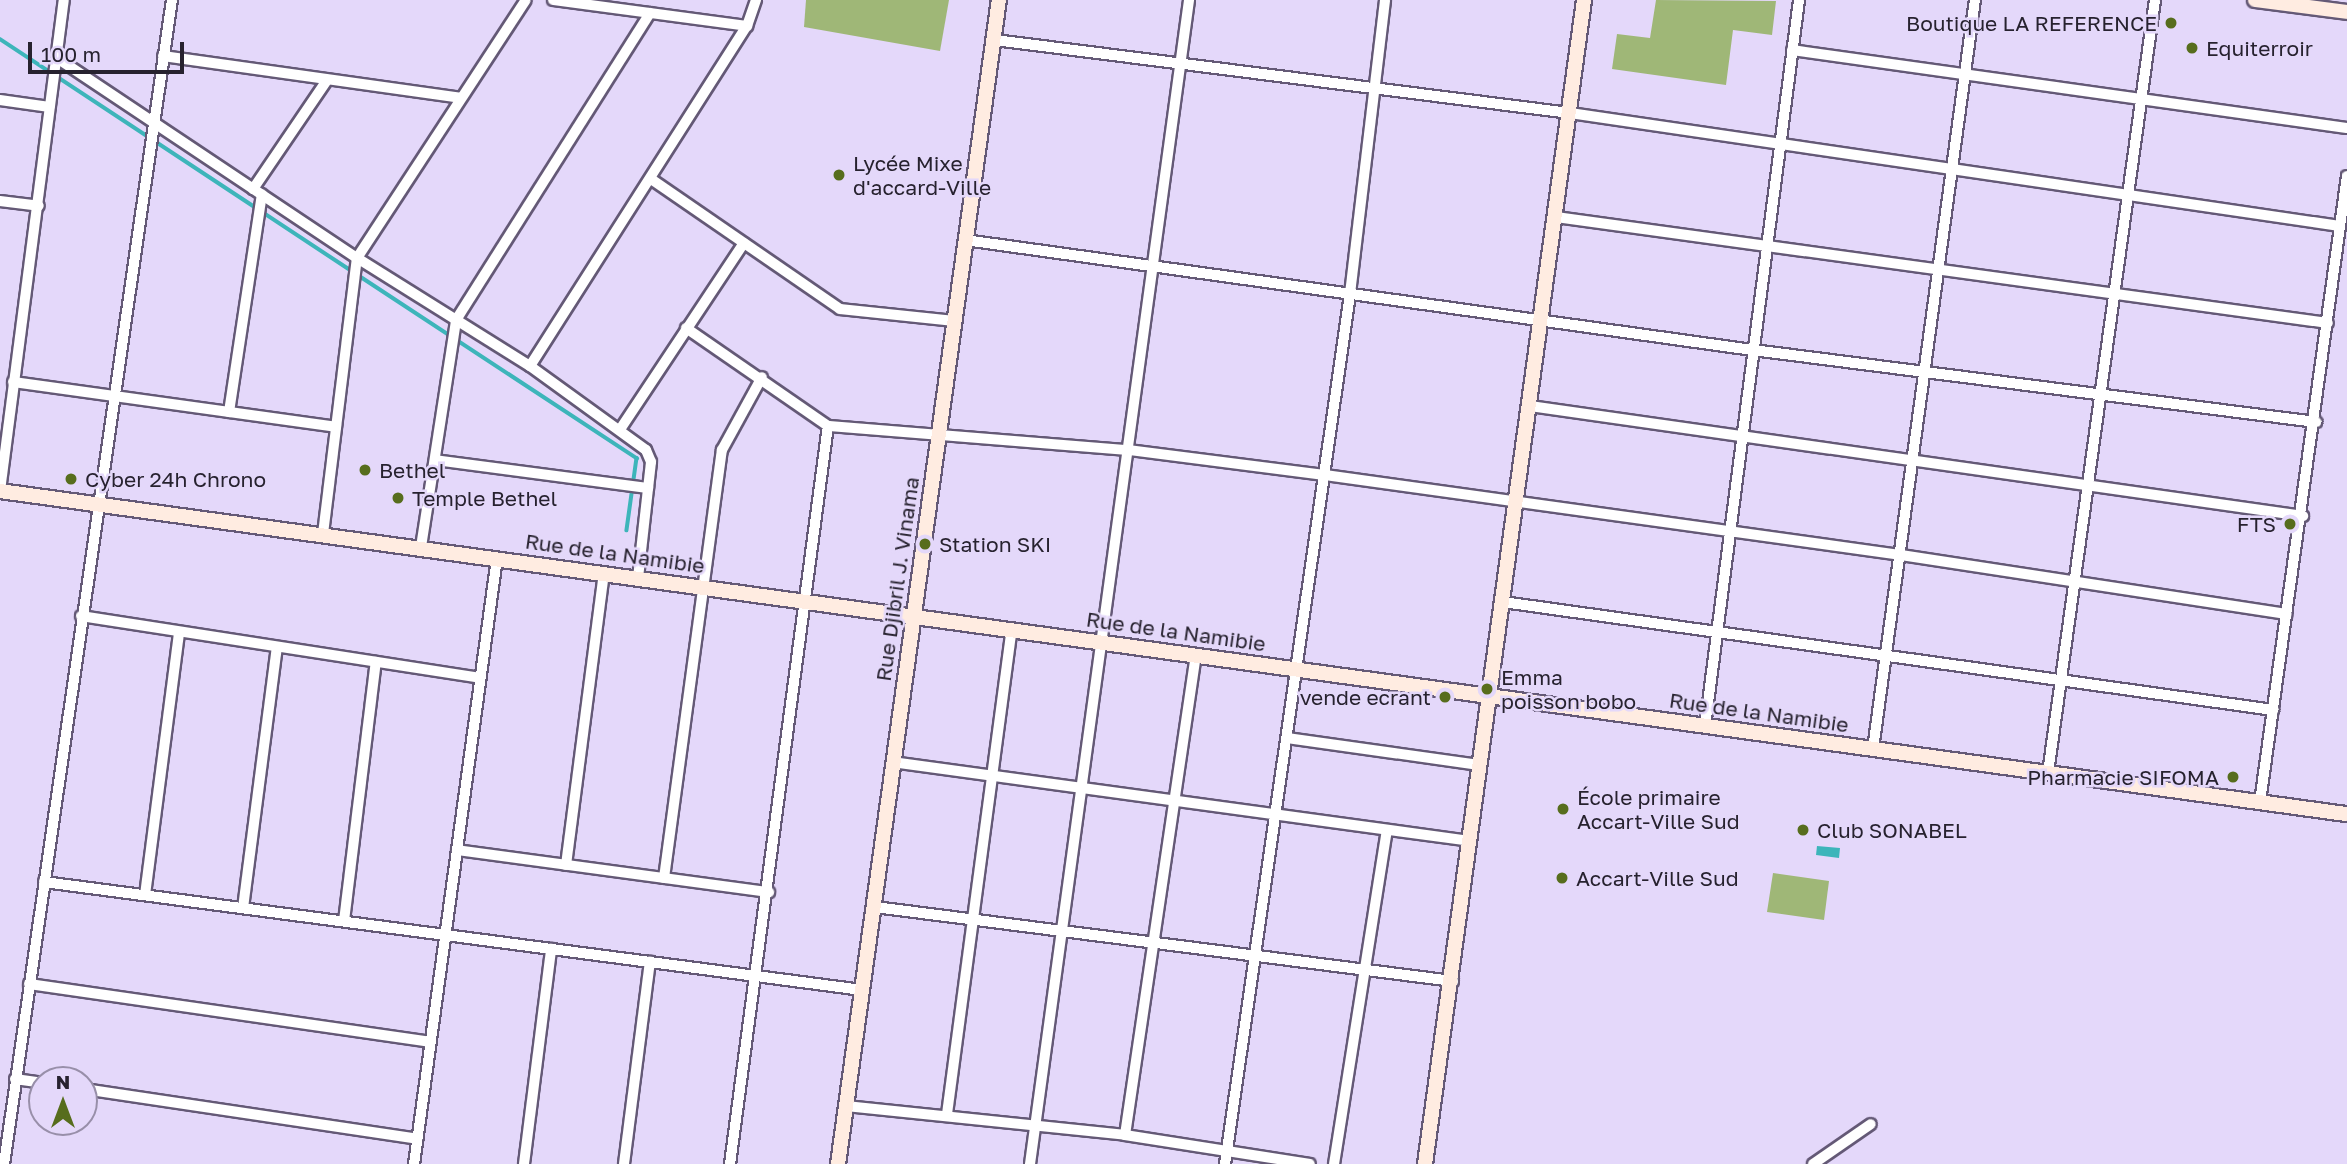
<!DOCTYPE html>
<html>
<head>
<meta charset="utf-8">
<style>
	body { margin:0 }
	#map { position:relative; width:2347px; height:1164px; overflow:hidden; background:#e4d8fa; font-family:"Golos Text",sans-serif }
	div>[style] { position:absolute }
	.green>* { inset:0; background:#9fb777 }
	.water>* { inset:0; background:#3db5ba }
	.stream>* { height:3.5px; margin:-1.75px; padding:0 1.75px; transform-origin:1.75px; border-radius:1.75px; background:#3db5ba }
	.roads { filter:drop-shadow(2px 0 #645976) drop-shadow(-2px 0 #645976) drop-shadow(0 2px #645976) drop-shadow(0 -2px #645976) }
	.street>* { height:10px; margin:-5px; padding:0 5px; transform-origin:5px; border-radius:5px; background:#fff }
	.secondary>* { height:14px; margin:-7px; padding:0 7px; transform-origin:7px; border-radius:7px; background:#ffece1 }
	.dots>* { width:19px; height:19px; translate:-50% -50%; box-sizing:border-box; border:4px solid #e4d8fa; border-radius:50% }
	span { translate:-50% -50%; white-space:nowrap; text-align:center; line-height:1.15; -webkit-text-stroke:5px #e4d8fa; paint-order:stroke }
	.poi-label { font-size:21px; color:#27222f }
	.right { translate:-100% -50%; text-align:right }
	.left { translate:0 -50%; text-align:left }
	.street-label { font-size:21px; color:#27222f }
	.north { position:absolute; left:28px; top:1066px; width:70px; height:70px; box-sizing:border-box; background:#e4d8fa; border:2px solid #988fa9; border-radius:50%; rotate:0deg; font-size:19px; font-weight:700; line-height:28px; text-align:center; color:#27222f }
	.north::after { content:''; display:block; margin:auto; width:24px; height:32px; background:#576d1d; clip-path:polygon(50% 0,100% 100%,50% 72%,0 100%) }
	.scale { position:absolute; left:28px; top:42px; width:156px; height:32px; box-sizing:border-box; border:4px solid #27222f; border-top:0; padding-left:9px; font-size:21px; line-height:24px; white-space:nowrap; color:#27222f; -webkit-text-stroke:5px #e4d8fa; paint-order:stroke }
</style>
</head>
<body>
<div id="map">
	<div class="green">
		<div style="clip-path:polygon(806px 0,949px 0,940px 51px,804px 27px)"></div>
		<div style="clip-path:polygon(1656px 0,1776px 1px,1772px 35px,1733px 30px,1726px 85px,1612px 69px,1617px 34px,1650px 38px)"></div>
		<div style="clip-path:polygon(1773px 873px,1829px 881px,1824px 920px,1767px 912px)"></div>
	</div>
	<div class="water">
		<div style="clip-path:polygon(1817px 846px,1840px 848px,1839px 858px,1816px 855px)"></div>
	</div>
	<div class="stream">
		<div style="left:0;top:39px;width:422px;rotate:33.4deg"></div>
		<div style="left:358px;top:275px;width:334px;rotate:33.3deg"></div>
		<div style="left:637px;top:458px;width:73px;rotate:97.9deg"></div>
	</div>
	<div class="roads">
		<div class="street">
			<div style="left:553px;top:0;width:196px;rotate:7.6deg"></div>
			<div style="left:995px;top:40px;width:580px;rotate:7.24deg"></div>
			<div style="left:1570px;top:113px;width:778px;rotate:8.35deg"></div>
			<div style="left:1792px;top:50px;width:560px;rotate:8deg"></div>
			<div style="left:163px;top:56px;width:300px;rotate:8deg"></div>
			<div style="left:57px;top:58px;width:361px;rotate:33.7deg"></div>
			<div style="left:357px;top:258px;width:204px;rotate:32deg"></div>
			<div style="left:530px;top:366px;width:143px;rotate:35.9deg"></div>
			<div style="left:646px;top:450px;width:13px;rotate:67deg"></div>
			<div style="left:651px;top:462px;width:117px;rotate:96.4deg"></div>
			<div style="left:0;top:100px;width:50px;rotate:8deg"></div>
			<div style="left:651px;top:179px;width:229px;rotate:34.5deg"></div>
			<div style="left:840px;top:309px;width:115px;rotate:6deg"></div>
			<div style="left:253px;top:189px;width:132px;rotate:-55.8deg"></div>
			<div style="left:0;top:201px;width:39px;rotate:7deg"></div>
			<div style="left:1556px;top:217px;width:779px;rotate:7.82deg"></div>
			<div style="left:965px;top:240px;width:796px;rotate:7.95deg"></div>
			<div style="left:1753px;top:350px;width:568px;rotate:7.29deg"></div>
			<div style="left:686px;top:328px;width:173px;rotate:34.6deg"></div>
			<div style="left:828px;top:426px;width:302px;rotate:4.6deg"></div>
			<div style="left:1129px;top:450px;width:198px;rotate:7.3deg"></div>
			<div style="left:1325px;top:475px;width:582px;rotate:7.91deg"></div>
			<div style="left:1901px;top:555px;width:390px;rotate:8.7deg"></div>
			<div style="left:530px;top:366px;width:403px;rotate:-57.5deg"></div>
			<div style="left:747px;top:26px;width:28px;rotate:-71deg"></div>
			<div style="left:13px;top:382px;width:326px;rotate:7.9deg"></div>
			<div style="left:1530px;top:406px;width:781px;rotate:8.1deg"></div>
			<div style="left:229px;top:412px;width:220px;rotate:-81.4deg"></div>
			<div style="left:621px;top:428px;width:222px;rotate:-56.4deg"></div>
			<div style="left:435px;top:460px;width:215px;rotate:7.5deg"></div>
			<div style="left:0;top:491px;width:495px;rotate:-82.6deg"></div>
			<div style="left:323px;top:534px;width:278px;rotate:-83deg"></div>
			<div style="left:357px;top:258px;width:308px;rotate:-56.8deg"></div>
			<div style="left:421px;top:547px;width:230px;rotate:-81.2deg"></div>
			<div style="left:456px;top:320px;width:363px;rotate:-57.7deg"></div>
			<div style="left:1503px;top:602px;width:778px;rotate:7.98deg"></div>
			<div style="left:81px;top:616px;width:404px;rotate:8.8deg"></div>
			<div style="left:1705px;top:726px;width:732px;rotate:-82.62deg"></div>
			<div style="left:1287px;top:738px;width:194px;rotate:8deg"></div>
			<div style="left:1873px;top:749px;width:756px;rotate:-82.25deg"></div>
			<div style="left:892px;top:762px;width:583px;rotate:7.78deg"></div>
			<div style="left:2048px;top:773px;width:780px;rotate:-82.12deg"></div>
			<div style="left:2260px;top:802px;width:632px;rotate:-82.09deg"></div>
			<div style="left:457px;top:850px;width:315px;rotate:7.7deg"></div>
			<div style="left:566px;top:865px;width:293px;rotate:-82.6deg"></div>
			<div style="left:664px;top:878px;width:432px;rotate:-82.3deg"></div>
			<div style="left:722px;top:450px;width:83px;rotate:-61.3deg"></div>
			<div style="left:44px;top:882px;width:825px;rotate:7.52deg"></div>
			<div style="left:145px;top:895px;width:265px;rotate:-82.6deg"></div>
			<div style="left:875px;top:907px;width:583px;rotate:7.3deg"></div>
			<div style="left:243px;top:908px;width:263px;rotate:-82.6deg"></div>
			<div style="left:344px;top:921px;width:261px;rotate:-83deg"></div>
			<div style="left:29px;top:984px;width:405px;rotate:8.2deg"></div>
			<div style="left:15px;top:1079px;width:27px;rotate:8deg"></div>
			<div style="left:84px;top:1089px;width:337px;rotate:8.5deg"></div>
			<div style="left:846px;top:1106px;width:281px;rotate:5.9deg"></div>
			<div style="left:1125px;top:1135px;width:187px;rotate:8.9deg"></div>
			<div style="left:947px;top:1114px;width:489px;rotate:-82.4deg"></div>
			<div style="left:1125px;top:1135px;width:485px;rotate:-81.6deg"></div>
			<div style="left:4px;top:1164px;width:1176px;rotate:-81.79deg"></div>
			<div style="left:414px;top:1164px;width:612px;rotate:-82.2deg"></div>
			<div style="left:524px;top:1164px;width:217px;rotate:-82.8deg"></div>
			<div style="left:624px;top:1164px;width:204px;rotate:-82.7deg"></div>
			<div style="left:730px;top:1164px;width:744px;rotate:-82.44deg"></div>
			<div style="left:1030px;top:1164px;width:1175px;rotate:-82.22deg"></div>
			<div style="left:1225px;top:1164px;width:879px;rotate:-81.82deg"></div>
			<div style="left:1350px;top:294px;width:296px;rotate:-83.2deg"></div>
			<div style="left:1334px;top:1164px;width:338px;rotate:-81deg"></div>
			<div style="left:1813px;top:1164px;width:70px;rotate:-34.6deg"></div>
		</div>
		<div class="secondary">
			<div style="left:2255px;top:0;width:93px;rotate:7.4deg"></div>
			<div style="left:0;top:491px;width:2369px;rotate:7.84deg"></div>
			<div style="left:838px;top:1164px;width:1175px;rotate:-82.13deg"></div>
			<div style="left:1425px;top:1164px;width:1175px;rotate:-82.22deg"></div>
		</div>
	</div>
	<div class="dots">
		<div style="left:2171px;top:23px;background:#576d1d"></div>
		<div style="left:2192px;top:48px;background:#576d1d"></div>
		<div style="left:839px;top:175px;background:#576d1d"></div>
		<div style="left:365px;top:470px;background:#576d1d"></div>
		<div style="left:71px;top:479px;background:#576d1d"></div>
		<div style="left:398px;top:498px;background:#576d1d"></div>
		<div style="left:2290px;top:524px;background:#576d1d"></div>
		<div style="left:925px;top:544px;background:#576d1d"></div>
		<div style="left:1487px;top:689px;background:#576d1d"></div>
		<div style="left:1445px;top:697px;background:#576d1d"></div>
		<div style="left:2233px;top:777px;background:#576d1d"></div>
		<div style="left:1563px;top:809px;background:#576d1d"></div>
		<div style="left:1803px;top:830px;background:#576d1d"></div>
		<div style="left:1562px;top:878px;background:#576d1d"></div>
	</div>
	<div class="poi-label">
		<span class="right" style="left:2157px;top:23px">Boutique LA REFERENCE</span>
		<span class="left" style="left:2206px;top:48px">Equiterroir</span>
		<span class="left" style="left:853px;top:175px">Lycée Mixe<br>d'accard-Ville</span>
		<span class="left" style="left:379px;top:470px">Bethel</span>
		<span class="left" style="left:85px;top:479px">Cyber 24h Chrono</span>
		<span class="left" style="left:412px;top:498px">Temple Bethel</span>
		<span class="right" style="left:2276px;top:524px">FTS</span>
		<span class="left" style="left:939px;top:544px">Station SKI</span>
		<span class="left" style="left:1501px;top:689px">Emma<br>poisson bobo</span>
		<span class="right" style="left:1431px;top:697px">vende ecrant</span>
		<span class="right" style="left:2219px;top:777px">Pharmacie SIFOMA</span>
		<span class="left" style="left:1577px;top:809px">École primaire<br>Accart-Ville Sud</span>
		<span class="left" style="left:1817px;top:830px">Club SONABEL</span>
		<span class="left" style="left:1576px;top:878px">Accart-Ville Sud</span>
	</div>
	<div class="street-label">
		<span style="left:615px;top:553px;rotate:8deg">Rue de la Namibie</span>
		<span style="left:897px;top:579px;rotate:-82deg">Rue Djibril J. Vinama</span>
		<span style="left:1176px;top:631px;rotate:8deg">Rue de la Namibie</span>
		<span style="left:1759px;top:712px;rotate:8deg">Rue de la Namibie</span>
	</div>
	<div class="north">N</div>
	<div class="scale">100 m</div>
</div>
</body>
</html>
